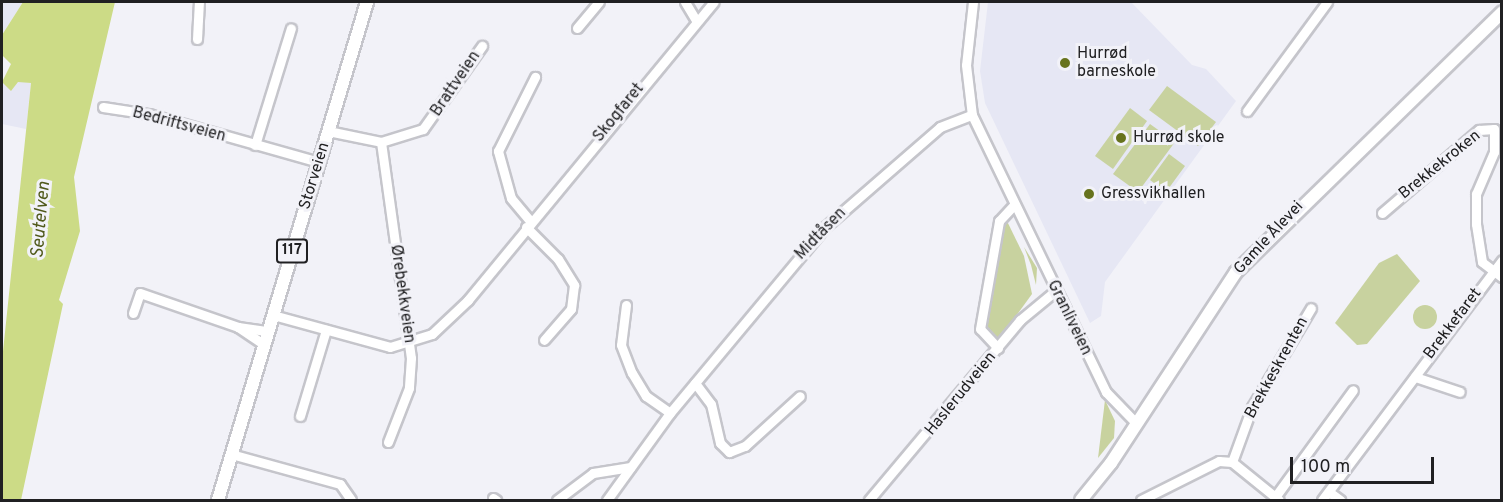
<!DOCTYPE html>
<html>
<head>
<meta charset="utf-8">
<style>
	body { margin:0 }
	#map { position:relative; width:1503px; height:502px; overflow:hidden; background:#f2f2f8; font-family:Overpass,sans-serif }
	div>[style] { position:absolute }
	.built>* { inset:0; background:#e6e7f4 }
	.green>* { inset:0; background:#c8d29f }
	.round { border-radius:50% }
	.water>* { inset:0; background:#ccdb86 }
	.roads { filter:drop-shadow(2px 0 #c5c5cb) drop-shadow(-2px 0 #c5c5cb) drop-shadow(0 2px #c5c5cb) drop-shadow(0 -2px #c5c5cb) }
	.minor>* { height:9px; margin:-4.5px; padding:0 4.5px; transform-origin:4.5px; border-radius:4.5px; background:#fff }
	.major>* { height:12px; margin:-6px; padding:0 6px; transform-origin:6px; border-radius:6px; background:#fff }
	.dots>* { width:16px; height:16px; translate:-50% -50%; box-sizing:border-box; border:3px solid #f2f2f8; border-radius:50% }
	span { translate:-50% -50%; white-space:nowrap; text-align:center; line-height:1.15; -webkit-text-stroke:6px #f2f2f8; paint-order:stroke }
	.shield-label span { padding:2px 4px; background:#f2f2f8; border:2px solid; border-radius:4px; -webkit-text-stroke-width:0 }
	.shield-label { font-size:15px; color:#202022; font-weight:700 }
	.poi-label { font-size:16px; color:#202022 }
	.left { translate:0 -50%; text-align:left }
	.street-label { font-size:16px; color:#202022 }
	.water-label { font-size:18px; color:#50591b; font-style:italic }
	.frame { position:absolute; inset:0; border:3px solid #202022; pointer-events:none }
	.scale { position:absolute; left:1290px; top:457px; width:144px; height:27px; box-sizing:border-box; border:3px solid #202022; border-top:0; padding-left:8px; font-size:18px; line-height:21px; white-space:nowrap; color:#202022; -webkit-text-stroke:4px #f2f2f8; paint-order:stroke }
</style>
</head>
<body>
<div id="map">
	<div class="built">
		<div style="clip-path:polygon(2px 2px,23px 2px,2px 35px)"></div>
		<div style="clip-path:polygon(988px 2px,1131px 2px,1192px 65px,1206px 69px,1236px 101px,1105px 282px,1101px 316px,1090px 323px,985px 103px,980px 71px)"></div>
		<div style="clip-path:polygon(18px 81px,31px 83px,26px 129px,2px 124px,2px 82px,11px 90px)"></div>
	</div>
	<div class="green">
		<div style="clip-path:polygon(1167px 86px,1216px 122px,1198px 146px,1149px 110px)"></div>
		<div style="clip-path:polygon(1130px 108px,1147px 121px,1113px 169px,1095px 156px)"></div>
		<div style="clip-path:polygon(1150px 124px,1175px 142px,1138px 192px,1113px 174px)"></div>
		<div style="clip-path:polygon(1169px 154px,1185px 166px,1166px 192px,1150px 180px)"></div>
		<div style="clip-path:polygon(1005px 217px,1024px 256px,1032px 294px,997px 342px,984px 328px)"></div>
		<div style="clip-path:polygon(1024px 247px,1037px 268px,1036px 285px,1031px 265px)"></div>
		<div style="clip-path:polygon(1397px 254px,1420px 281px,1367px 344px,1357px 345px,1335px 323px,1379px 263px)"></div>
		<div class="round" style="left:1413px;top:305px;width:24px;height:24px"></div>
		<div style="clip-path:polygon(1105px 400px,1115px 421px,1114px 438px,1098px 458px)"></div>
	</div>
	<div class="water">
		<div style="clip-path:polygon(23px 2px,115px 2px,74px 177px,80px 231px,59px 300px,63px 304px,21px 500px,2px 500px,2px 361px,31px 83px,18px 82px,11px 91px,2px 82px,11px 64px,2px 55px,2px 35px)"></div>
	</div>
	<div class="roads">
		<div class="minor">
			<div style="left:685px;top:2px;width:21px;rotate:59deg"></div>
			<div style="left:973px;top:2px;width:63px;rotate:96.3deg"></div>
			<div style="left:966px;top:65px;width:50px;rotate:83.2deg"></div>
			<div style="left:972px;top:115px;width:308px;rotate:64.2deg"></div>
			<div style="left:1106px;top:392px;width:43px;rotate:45.9deg"></div>
			<div style="left:577px;top:28px;width:34px;rotate:-50deg"></div>
			<div style="left:197px;top:39px;width:37px;rotate:-87deg"></div>
			<div style="left:103px;top:107px;width:47px;rotate:8.7deg"></div>
			<div style="left:149px;top:114px;width:177px;rotate:15.8deg"></div>
			<div style="left:1247px;top:111px;width:135px;rotate:-53.7deg"></div>
			<div style="left:328px;top:131px;width:54px;rotate:11.7deg"></div>
			<div style="left:381px;top:142px;width:44px;rotate:-17.2deg"></div>
			<div style="left:423px;top:129px;width:102px;rotate:-54.6deg"></div>
			<div style="left:381px;top:142px;width:218px;rotate:82.1deg"></div>
			<div style="left:411px;top:358px;width:30px;rotate:94deg"></div>
			<div style="left:409px;top:388px;width:58px;rotate:111.3deg"></div>
			<div style="left:255px;top:145px;width:122px;rotate:-72.9deg"></div>
			<div style="left:1382px;top:213px;width:128px;rotate:-40.6deg"></div>
			<div style="left:1479px;top:130px;width:15px;rotate:-4deg"></div>
			<div style="left:1494px;top:129px;width:23px;rotate:90deg"></div>
			<div style="left:1494px;top:152px;width:46px;rotate:113.2deg"></div>
			<div style="left:1476px;top:194px;width:30px;rotate:90deg"></div>
			<div style="left:1476px;top:224px;width:38px;rotate:81deg"></div>
			<div style="left:1482px;top:262px;width:25px;rotate:37deg"></div>
			<div style="left:531px;top:222px;width:31px;rotate:-130deg"></div>
			<div style="left:511px;top:198px;width:49px;rotate:-105.5deg"></div>
			<div style="left:498px;top:151px;width:83px;rotate:-63.4deg"></div>
			<div style="left:526px;top:227px;width:45px;rotate:45deg"></div>
			<div style="left:558px;top:259px;width:31px;rotate:58deg"></div>
			<div style="left:574px;top:285px;width:24px;rotate:97deg"></div>
			<div style="left:571px;top:309px;width:41px;rotate:131.1deg"></div>
			<div style="left:626px;top:305px;width:40px;rotate:97.1deg"></div>
			<div style="left:621px;top:345px;width:30px;rotate:69deg"></div>
			<div style="left:632px;top:373px;width:27px;rotate:59deg"></div>
			<div style="left:646px;top:396px;width:29px;rotate:35deg"></div>
			<div style="left:133px;top:313px;width:21px;rotate:-71deg"></div>
			<div style="left:140px;top:293px;width:104px;rotate:19.1deg"></div>
			<div style="left:238px;top:327px;width:30px;rotate:8deg"></div>
			<div style="left:273px;top:315px;width:121px;rotate:15.3deg"></div>
			<div style="left:390px;top:347px;width:44px;rotate:-17.2deg"></div>
			<div style="left:432px;top:334px;width:50px;rotate:-43.4deg"></div>
			<div style="left:468px;top:300px;width:386px;rotate:-50.5deg"></div>
			<div style="left:238px;top:327px;width:30px;rotate:34deg"></div>
			<div style="left:998px;top:348px;width:26px;rotate:-133deg"></div>
			<div style="left:980px;top:329px;width:110px;rotate:-80deg"></div>
			<div style="left:999px;top:221px;width:22px;rotate:-47deg"></div>
			<div style="left:1415px;top:377px;width:47px;rotate:18.4deg"></div>
			<div style="left:695px;top:383px;width:26px;rotate:53deg"></div>
			<div style="left:711px;top:404px;width:40px;rotate:77deg"></div>
			<div style="left:720px;top:443px;width:13px;rotate:45deg"></div>
			<div style="left:729px;top:452px;width:17px;rotate:-21deg"></div>
			<div style="left:745px;top:446px;width:74px;rotate:-42.3deg"></div>
			<div style="left:300px;top:416px;width:90px;rotate:-73.2deg"></div>
			<div style="left:231px;top:454px;width:113px;rotate:15.4deg"></div>
			<div style="left:340px;top:484px;width:19px;rotate:55deg"></div>
			<div style="left:1232px;top:462px;width:59px;rotate:-70deg"></div>
			<div style="left:1252px;top:407px;width:115px;rotate:-59.2deg"></div>
			<div style="left:1329px;top:492px;width:14px;rotate:36deg"></div>
			<div style="left:1275px;top:497px;width:132px;rotate:-53.9deg"></div>
			<div style="left:493px;top:498px;width:4px;rotate:34deg"></div>
			<div style="left:557px;top:500px;width:45px;rotate:-36.9deg"></div>
			<div style="left:593px;top:473px;width:38px;rotate:-9deg"></div>
			<div style="left:607px;top:500px;width:107px;rotate:-54.1deg"></div>
			<div style="left:670px;top:413px;width:242px;rotate:-50.2deg"></div>
			<div style="left:825px;top:227px;width:152px;rotate:-41deg"></div>
			<div style="left:940px;top:127px;width:34px;rotate:-21deg"></div>
			<div style="left:869px;top:500px;width:235px;rotate:-50deg"></div>
			<div style="left:1020px;top:320px;width:45px;rotate:-39.6deg"></div>
			<div style="left:1141px;top:500px;width:87px;rotate:-26.6deg"></div>
			<div style="left:1219px;top:461px;width:13px;rotate:4deg"></div>
			<div style="left:1232px;top:462px;width:60px;rotate:39deg"></div>
			<div style="left:1322px;top:500px;width:300px;rotate:-53.1deg"></div>
		</div>
		<div class="major">
			<div style="left:218px;top:500px;width:520px;rotate:-73.34deg"></div>
			<div style="left:1081px;top:500px;width:48px;rotate:-51deg"></div>
			<div style="left:1111px;top:463px;width:228px;rotate:-56.8deg"></div>
			<div style="left:1236px;top:272px;width:372px;rotate:-44.3deg"></div>
		</div>
	</div>
	<div class="dots">
		<div style="left:1065px;top:63px;background:#67731d"></div>
		<div style="left:1121px;top:138px;background:#67731d"></div>
		<div style="left:1089px;top:194px;background:#67731d"></div>
	</div>
	<div class="shield-label">
		<span style="left:292px;top:251px">117</span>
	</div>
	<div class="poi-label">
		<span class="left" style="left:1077px;top:63px">Hurrød<br>barneskole</span>
		<span class="left" style="left:1133px;top:138px">Hurrød skole</span>
		<span class="left" style="left:1101px;top:194px">Gressvikhallen</span>
	</div>
	<div class="street-label">
		<span style="left:456px;top:84px;rotate:-56deg">Brattveien</span>
		<span style="left:619px;top:113px;rotate:-51deg">Skogfaret</span>
		<span style="left:179px;top:125px;rotate:15deg">Bedriftsveien</span>
		<span style="left:1440px;top:165px;rotate:-39deg">Brekkekroken</span>
		<span style="left:315px;top:176px;rotate:-73deg">Storveien</span>
		<span style="left:821px;top:234px;rotate:-46deg">Midtåsen</span>
		<span style="left:1269px;top:238px;rotate:-47deg">Gamle Ålevei</span>
		<span style="left:402px;top:294px;rotate:82deg">Ørebekkveien</span>
		<span style="left:1069px;top:318px;rotate:64deg">Granliveien</span>
		<span style="left:1453px;top:324px;rotate:-53deg">Brekkefaret</span>
		<span style="left:1277px;top:368px;rotate:-61deg">Brekkeskrenten</span>
		<span style="left:961px;top:394px;rotate:-51deg">Haslerudveien</span>
	</div>
	<div class="water-label">
		<span style="left:42px;top:220px;rotate:-85deg">Seutelven</span>
	</div>
	<div class="frame"></div>
	<div class="scale">100 m</div>
</div>
</body>
</html>
